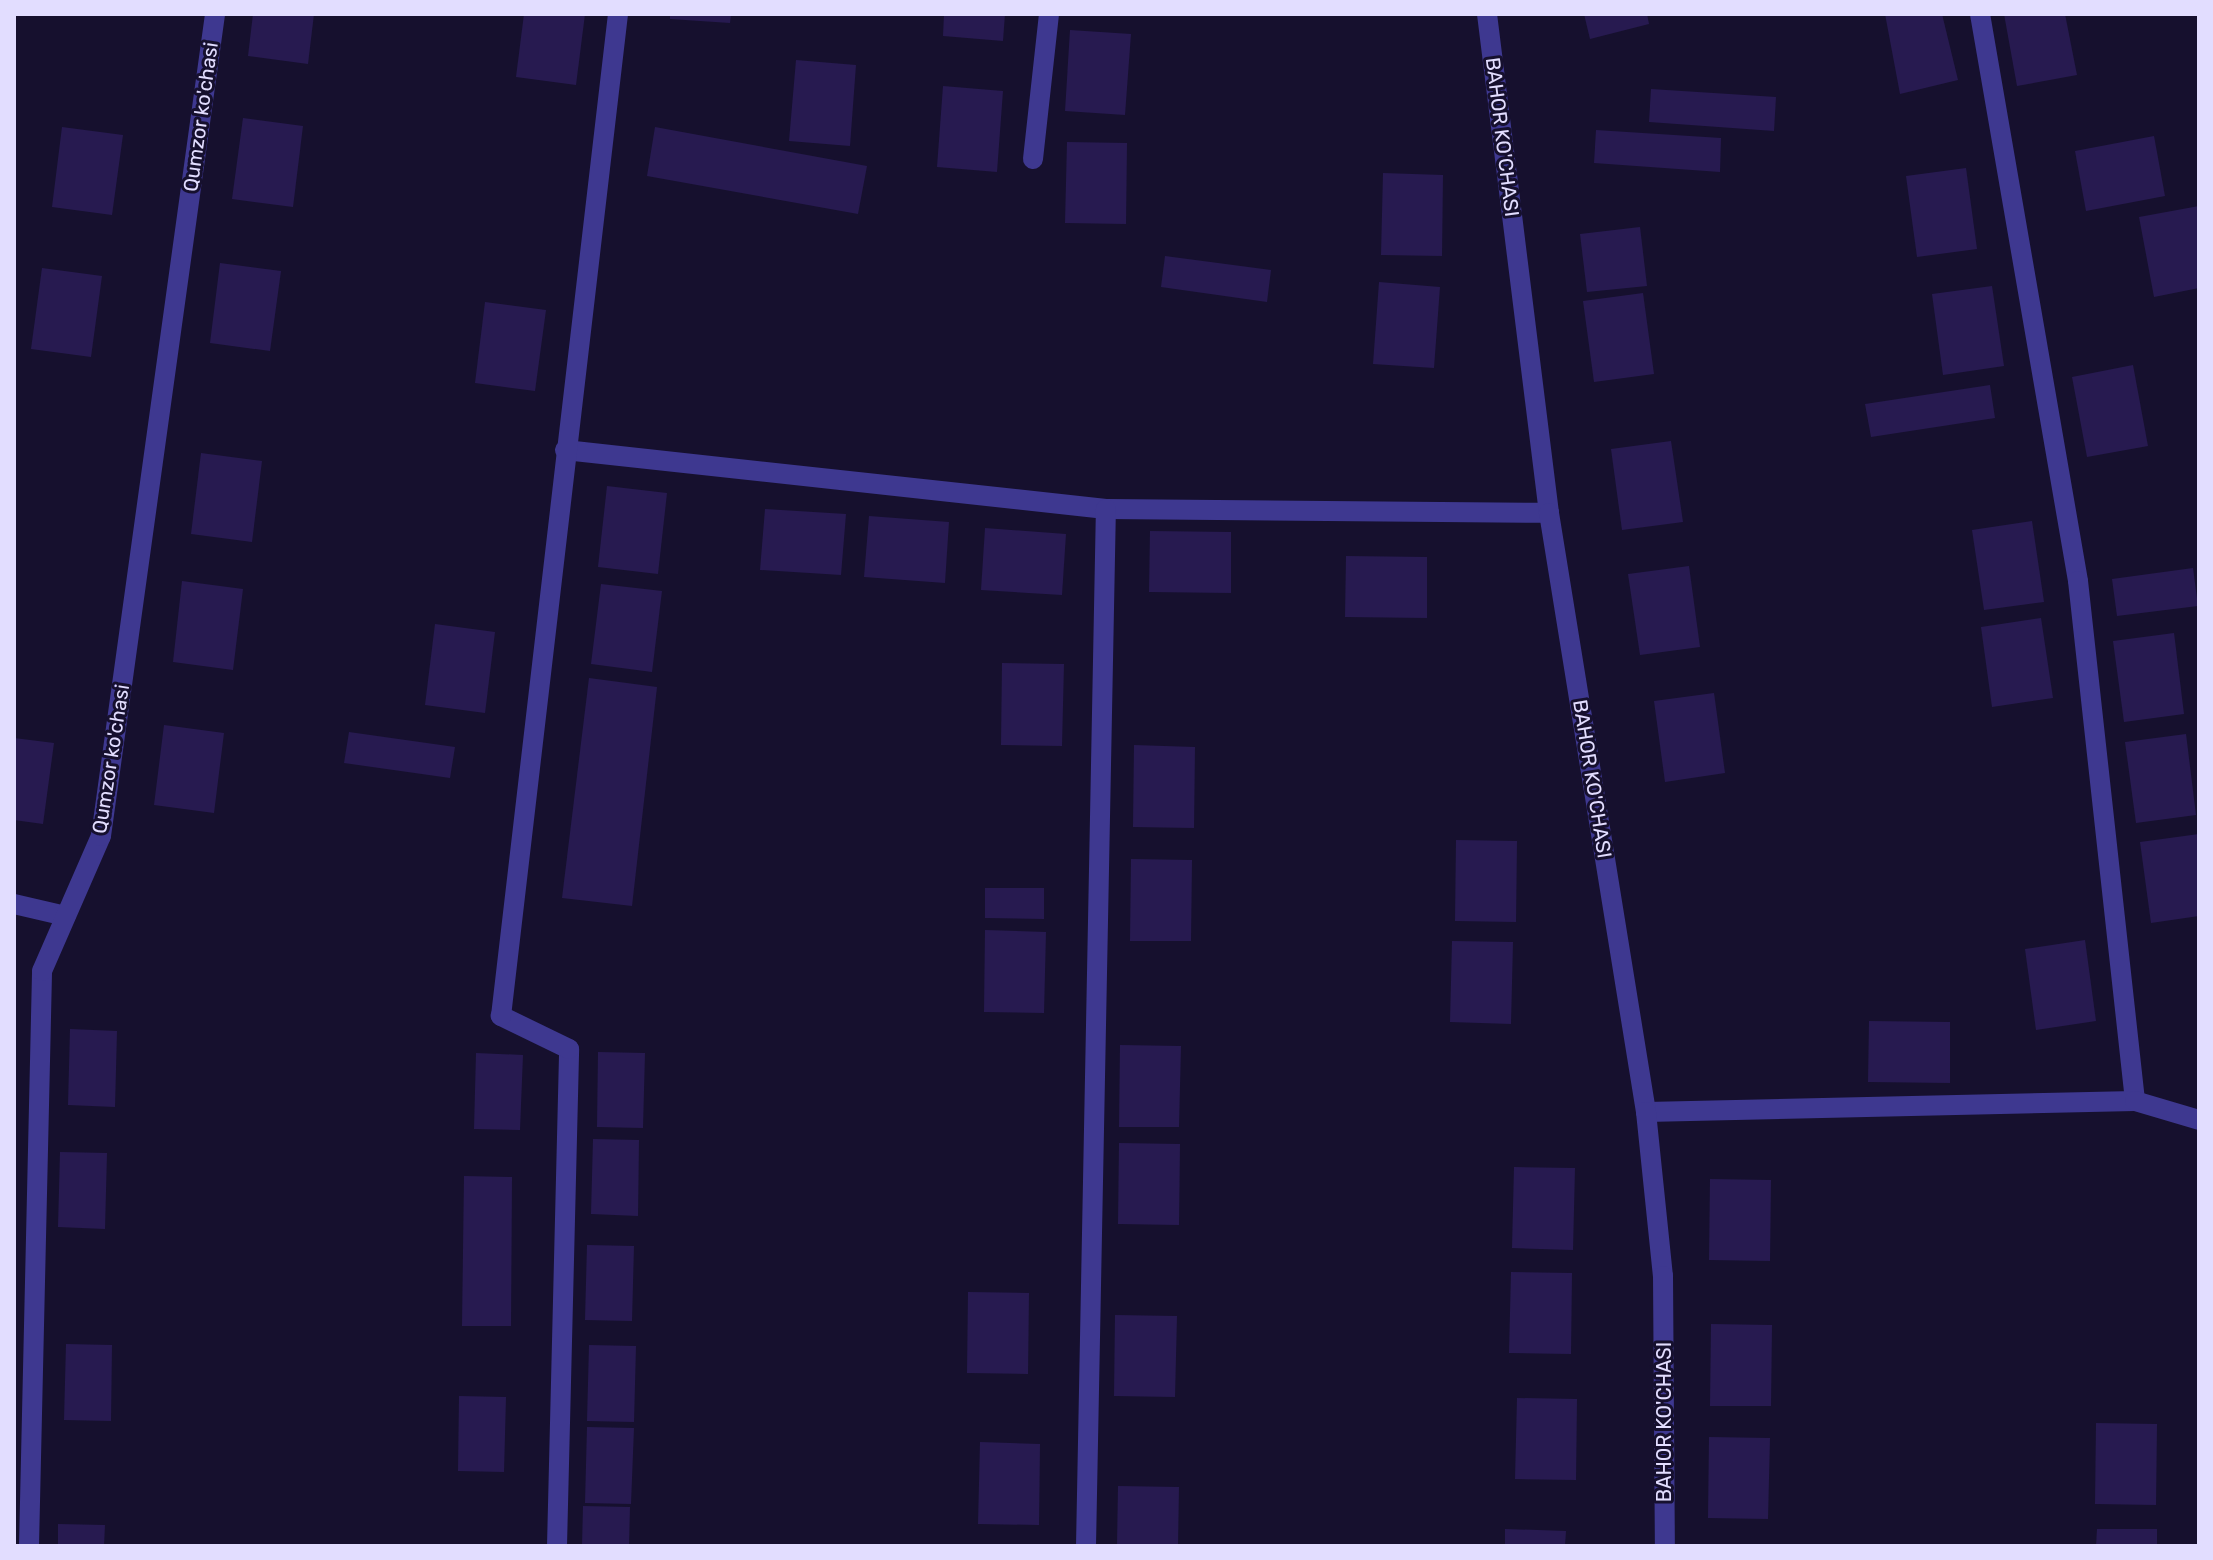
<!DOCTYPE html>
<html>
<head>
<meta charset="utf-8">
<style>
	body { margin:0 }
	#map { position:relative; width:2213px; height:1560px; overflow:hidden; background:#16102e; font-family:Rubik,sans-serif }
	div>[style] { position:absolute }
	.building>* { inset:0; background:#271a50 }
	.minor>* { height:20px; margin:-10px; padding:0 10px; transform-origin:10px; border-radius:10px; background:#3e3890 }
	.tertiary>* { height:20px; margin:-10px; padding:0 10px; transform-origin:10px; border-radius:10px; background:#3e3890 }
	span { translate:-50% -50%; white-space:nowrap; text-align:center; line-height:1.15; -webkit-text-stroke:6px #16102e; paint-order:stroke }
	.street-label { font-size:20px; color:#e2ddff }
	.frame { position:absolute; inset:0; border:16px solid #e2ddff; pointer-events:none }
</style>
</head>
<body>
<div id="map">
	<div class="building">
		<div style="clip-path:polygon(253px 14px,314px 14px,308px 64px,248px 56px)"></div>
		<div style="clip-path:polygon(524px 14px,585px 14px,576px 85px,516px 77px)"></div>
		<div style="clip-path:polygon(670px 14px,731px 14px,730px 23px,670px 19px)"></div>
		<div style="clip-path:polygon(944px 14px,1005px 14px,1003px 41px,943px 36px)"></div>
		<div style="clip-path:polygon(1584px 14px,1647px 14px,1649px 24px,1590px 39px)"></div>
		<div style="clip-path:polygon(1885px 14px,1942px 14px,1958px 80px,1900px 94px)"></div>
		<div style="clip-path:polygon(2004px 14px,2065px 14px,2077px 75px,2017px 86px)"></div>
		<div style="clip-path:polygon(1070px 30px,1131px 34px,1125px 115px,1065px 111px)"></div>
		<div style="clip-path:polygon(796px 60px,856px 65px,850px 146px,789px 141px)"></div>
		<div style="clip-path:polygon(943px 86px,1003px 91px,997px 172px,937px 167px)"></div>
		<div style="clip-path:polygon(1651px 89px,1776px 97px,1774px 131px,1649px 122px)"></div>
		<div style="clip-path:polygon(243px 118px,303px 126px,293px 207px,232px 199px)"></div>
		<div style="clip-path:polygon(62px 127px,123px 135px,112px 215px,52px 207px)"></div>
		<div style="clip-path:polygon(655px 127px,867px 166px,858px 214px,647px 176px)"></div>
		<div style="clip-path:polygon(1596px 130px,1721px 138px,1720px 172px,1594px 163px)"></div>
		<div style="clip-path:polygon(2154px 136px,2165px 196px,2086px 211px,2075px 151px)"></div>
		<div style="clip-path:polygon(1067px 142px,1127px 143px,1126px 224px,1065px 223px)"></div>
		<div style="clip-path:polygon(1966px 168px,1977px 249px,1917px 257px,1906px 176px)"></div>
		<div style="clip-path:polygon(1383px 173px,1443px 175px,1442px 256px,1381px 255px)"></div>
		<div style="clip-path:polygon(2199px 206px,2199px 288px,2154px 297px,2139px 217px)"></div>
		<div style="clip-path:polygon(1640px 227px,1647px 286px,1587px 292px,1580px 234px)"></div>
		<div style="clip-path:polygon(1165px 256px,1271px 270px,1267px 302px,1161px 287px)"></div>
		<div style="clip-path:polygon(220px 263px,281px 271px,270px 351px,210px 343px)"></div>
		<div style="clip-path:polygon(42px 268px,102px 276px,91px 357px,31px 349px)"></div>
		<div style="clip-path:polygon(1379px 282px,1440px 287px,1434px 368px,1373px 364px)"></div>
		<div style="clip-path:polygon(1992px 286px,2004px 366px,1943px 375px,1932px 294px)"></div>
		<div style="clip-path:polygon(1643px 293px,1654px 374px,1594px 382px,1583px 301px)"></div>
		<div style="clip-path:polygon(485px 302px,546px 310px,535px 391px,475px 383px)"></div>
		<div style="clip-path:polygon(2133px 365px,2148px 446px,2087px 457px,2072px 377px)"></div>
		<div style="clip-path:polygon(1990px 385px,1995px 418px,1871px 437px,1865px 404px)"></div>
		<div style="clip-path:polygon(1671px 441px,1683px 522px,1622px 530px,1611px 449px)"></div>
		<div style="clip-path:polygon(201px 453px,262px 461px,252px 542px,191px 534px)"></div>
		<div style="clip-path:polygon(607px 486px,667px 493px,658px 574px,598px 567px)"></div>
		<div style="clip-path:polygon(765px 509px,846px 514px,841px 575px,760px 570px)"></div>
		<div style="clip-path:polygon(869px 516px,949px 522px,945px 583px,864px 577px)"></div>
		<div style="clip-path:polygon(2032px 521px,2044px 602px,1984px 610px,1972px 530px)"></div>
		<div style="clip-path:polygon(985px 528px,1066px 534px,1062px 595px,981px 590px)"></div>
		<div style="clip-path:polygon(1150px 531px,1231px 532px,1231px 593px,1149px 592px)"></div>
		<div style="clip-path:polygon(1346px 556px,1427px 557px,1427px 618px,1345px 617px)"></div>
		<div style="clip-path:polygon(1689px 566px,1700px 647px,1640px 655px,1628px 574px)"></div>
		<div style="clip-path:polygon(2193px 568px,2198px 606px,2117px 616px,2112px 579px)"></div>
		<div style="clip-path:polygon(182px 581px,243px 589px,233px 670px,173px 662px)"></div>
		<div style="clip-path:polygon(601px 584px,662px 591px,652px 672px,591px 664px)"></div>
		<div style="clip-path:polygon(2041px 618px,2053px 698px,1992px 707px,1981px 627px)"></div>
		<div style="clip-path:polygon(435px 624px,495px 632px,485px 713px,425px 705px)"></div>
		<div style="clip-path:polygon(2174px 633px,2184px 714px,2124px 722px,2113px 641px)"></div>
		<div style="clip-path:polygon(1002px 663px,1064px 664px,1062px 746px,1001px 745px)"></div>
		<div style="clip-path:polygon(589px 678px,657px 687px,632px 906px,562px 898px)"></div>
		<div style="clip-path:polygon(1714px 693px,1725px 773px,1665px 782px,1654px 701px)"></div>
		<div style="clip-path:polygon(164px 725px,224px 733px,214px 813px,154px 805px)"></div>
		<div style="clip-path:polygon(349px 732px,455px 747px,450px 778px,344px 763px)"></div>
		<div style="clip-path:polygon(2186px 734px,2196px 815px,2136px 823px,2125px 742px)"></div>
		<div style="clip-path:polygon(14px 738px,54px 743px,43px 824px,14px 820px)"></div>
		<div style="clip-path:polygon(1134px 745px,1195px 747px,1194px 828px,1133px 827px)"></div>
		<div style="clip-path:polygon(2199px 834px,2199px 916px,2151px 923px,2140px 842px)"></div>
		<div style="clip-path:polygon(1456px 840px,1517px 841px,1516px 922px,1455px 921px)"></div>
		<div style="clip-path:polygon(1131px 859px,1192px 860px,1191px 941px,1130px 941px)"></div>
		<div style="clip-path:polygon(985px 888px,1044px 888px,1044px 919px,985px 918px)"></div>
		<div style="clip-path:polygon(985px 930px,1046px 932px,1044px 1013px,984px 1012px)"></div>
		<div style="clip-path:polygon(2085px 940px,2096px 1021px,2036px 1030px,2025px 949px)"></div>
		<div style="clip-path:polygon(1452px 941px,1513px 942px,1511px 1024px,1450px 1022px)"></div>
		<div style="clip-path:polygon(1869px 1021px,1950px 1022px,1950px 1083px,1868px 1082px)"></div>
		<div style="clip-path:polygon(70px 1029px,117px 1031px,115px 1107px,68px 1105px)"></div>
		<div style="clip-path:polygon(1120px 1045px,1181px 1046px,1179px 1127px,1119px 1127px)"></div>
		<div style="clip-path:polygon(598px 1052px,645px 1053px,643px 1128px,597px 1127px)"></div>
		<div style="clip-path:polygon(476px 1053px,523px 1055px,520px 1130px,474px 1129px)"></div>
		<div style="clip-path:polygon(593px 1139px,639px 1140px,638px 1216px,591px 1214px)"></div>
		<div style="clip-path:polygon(1119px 1143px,1180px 1144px,1179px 1225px,1118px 1224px)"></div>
		<div style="clip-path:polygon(60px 1152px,107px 1153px,105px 1229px,58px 1227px)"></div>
		<div style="clip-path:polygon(1514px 1167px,1575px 1168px,1573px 1250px,1512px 1248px)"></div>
		<div style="clip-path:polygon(464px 1176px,512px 1177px,511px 1326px,462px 1326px)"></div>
		<div style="clip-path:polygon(1710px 1179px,1771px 1180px,1770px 1261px,1709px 1260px)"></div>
		<div style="clip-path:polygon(587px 1245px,634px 1246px,632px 1321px,585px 1320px)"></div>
		<div style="clip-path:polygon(1511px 1272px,1572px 1273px,1571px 1354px,1509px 1353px)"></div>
		<div style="clip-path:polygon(968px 1292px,1029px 1293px,1028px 1374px,967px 1373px)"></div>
		<div style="clip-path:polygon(1115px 1315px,1177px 1316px,1175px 1397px,1114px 1396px)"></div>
		<div style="clip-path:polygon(1711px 1324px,1772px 1325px,1771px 1406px,1710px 1406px)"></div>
		<div style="clip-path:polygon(66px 1344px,112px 1345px,111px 1421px,64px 1420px)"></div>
		<div style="clip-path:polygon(589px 1345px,636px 1346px,634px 1422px,587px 1421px)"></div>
		<div style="clip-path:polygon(459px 1396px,506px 1397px,504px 1472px,458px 1471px)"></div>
		<div style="clip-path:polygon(1517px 1398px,1577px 1399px,1576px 1480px,1515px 1479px)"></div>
		<div style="clip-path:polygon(2096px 1423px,2157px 1424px,2156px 1505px,2095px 1504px)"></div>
		<div style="clip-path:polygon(587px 1427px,634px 1428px,631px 1504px,585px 1503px)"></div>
		<div style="clip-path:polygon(1709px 1437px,1770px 1438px,1768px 1519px,1708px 1518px)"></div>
		<div style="clip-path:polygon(980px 1442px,1040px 1444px,1039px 1525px,978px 1524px)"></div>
		<div style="clip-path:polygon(1118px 1486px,1179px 1487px,1178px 1546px,1117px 1546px)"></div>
		<div style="clip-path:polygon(583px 1506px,630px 1507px,629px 1546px,582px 1546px)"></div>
		<div style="clip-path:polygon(58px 1524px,105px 1525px,104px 1546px,58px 1546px)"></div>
		<div style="clip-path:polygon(1505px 1529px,1566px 1531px,1565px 1546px,1505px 1546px)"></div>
		<div style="clip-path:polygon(2097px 1529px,2157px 1529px,2157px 1546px,2096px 1546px)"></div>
	</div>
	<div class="minor">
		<div style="left:1980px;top:14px;width:575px;rotate:80.19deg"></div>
		<div style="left:2078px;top:581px;width:523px;rotate:83.74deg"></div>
		<div style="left:1033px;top:159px;width:146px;rotate:-83.7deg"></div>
		<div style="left:565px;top:450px;width:544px;rotate:6.22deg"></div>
		<div style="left:1106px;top:509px;width:443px;rotate:0.5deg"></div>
		<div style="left:14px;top:904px;width:53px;rotate:13deg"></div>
		<div style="left:1646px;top:1112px;width:489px;rotate:-1.3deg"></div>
		<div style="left:2135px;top:1101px;width:67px;rotate:16.5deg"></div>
		<div style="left:29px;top:1546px;width:575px;rotate:-88.7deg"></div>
		<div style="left:42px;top:971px;width:147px;rotate:-66.4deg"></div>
		<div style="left:101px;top:836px;width:830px;rotate:-82.1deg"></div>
		<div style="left:557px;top:1546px;width:497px;rotate:-88.6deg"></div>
		<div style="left:569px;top:1049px;width:76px;rotate:-154.1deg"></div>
		<div style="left:501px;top:1016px;width:1009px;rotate:-83.34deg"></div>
		<div style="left:1086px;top:1546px;width:1037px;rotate:-88.9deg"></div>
	</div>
	<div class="tertiary">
		<div style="left:1487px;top:14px;width:503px;rotate:82.92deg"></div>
		<div style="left:1549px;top:513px;width:607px;rotate:80.8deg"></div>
		<div style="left:1646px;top:1112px;width:165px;rotate:84.1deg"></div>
		<div style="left:1663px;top:1276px;width:270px;rotate:89.6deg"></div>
	</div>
	<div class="street-label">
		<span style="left:201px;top:117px;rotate:-82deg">Qumzor ko'chasi</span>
		<span style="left:1502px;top:137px;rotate:83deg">BAHOR KO'CHASI</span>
		<span style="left:111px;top:759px;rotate:-81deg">Qumzor ko'chasi</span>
		<span style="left:1592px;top:779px;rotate:81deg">BAHOR KO'CHASI</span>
		<span style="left:1664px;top:1422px;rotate:-90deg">BAHOR KO'CHASI</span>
	</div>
	<div class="frame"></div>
</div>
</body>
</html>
